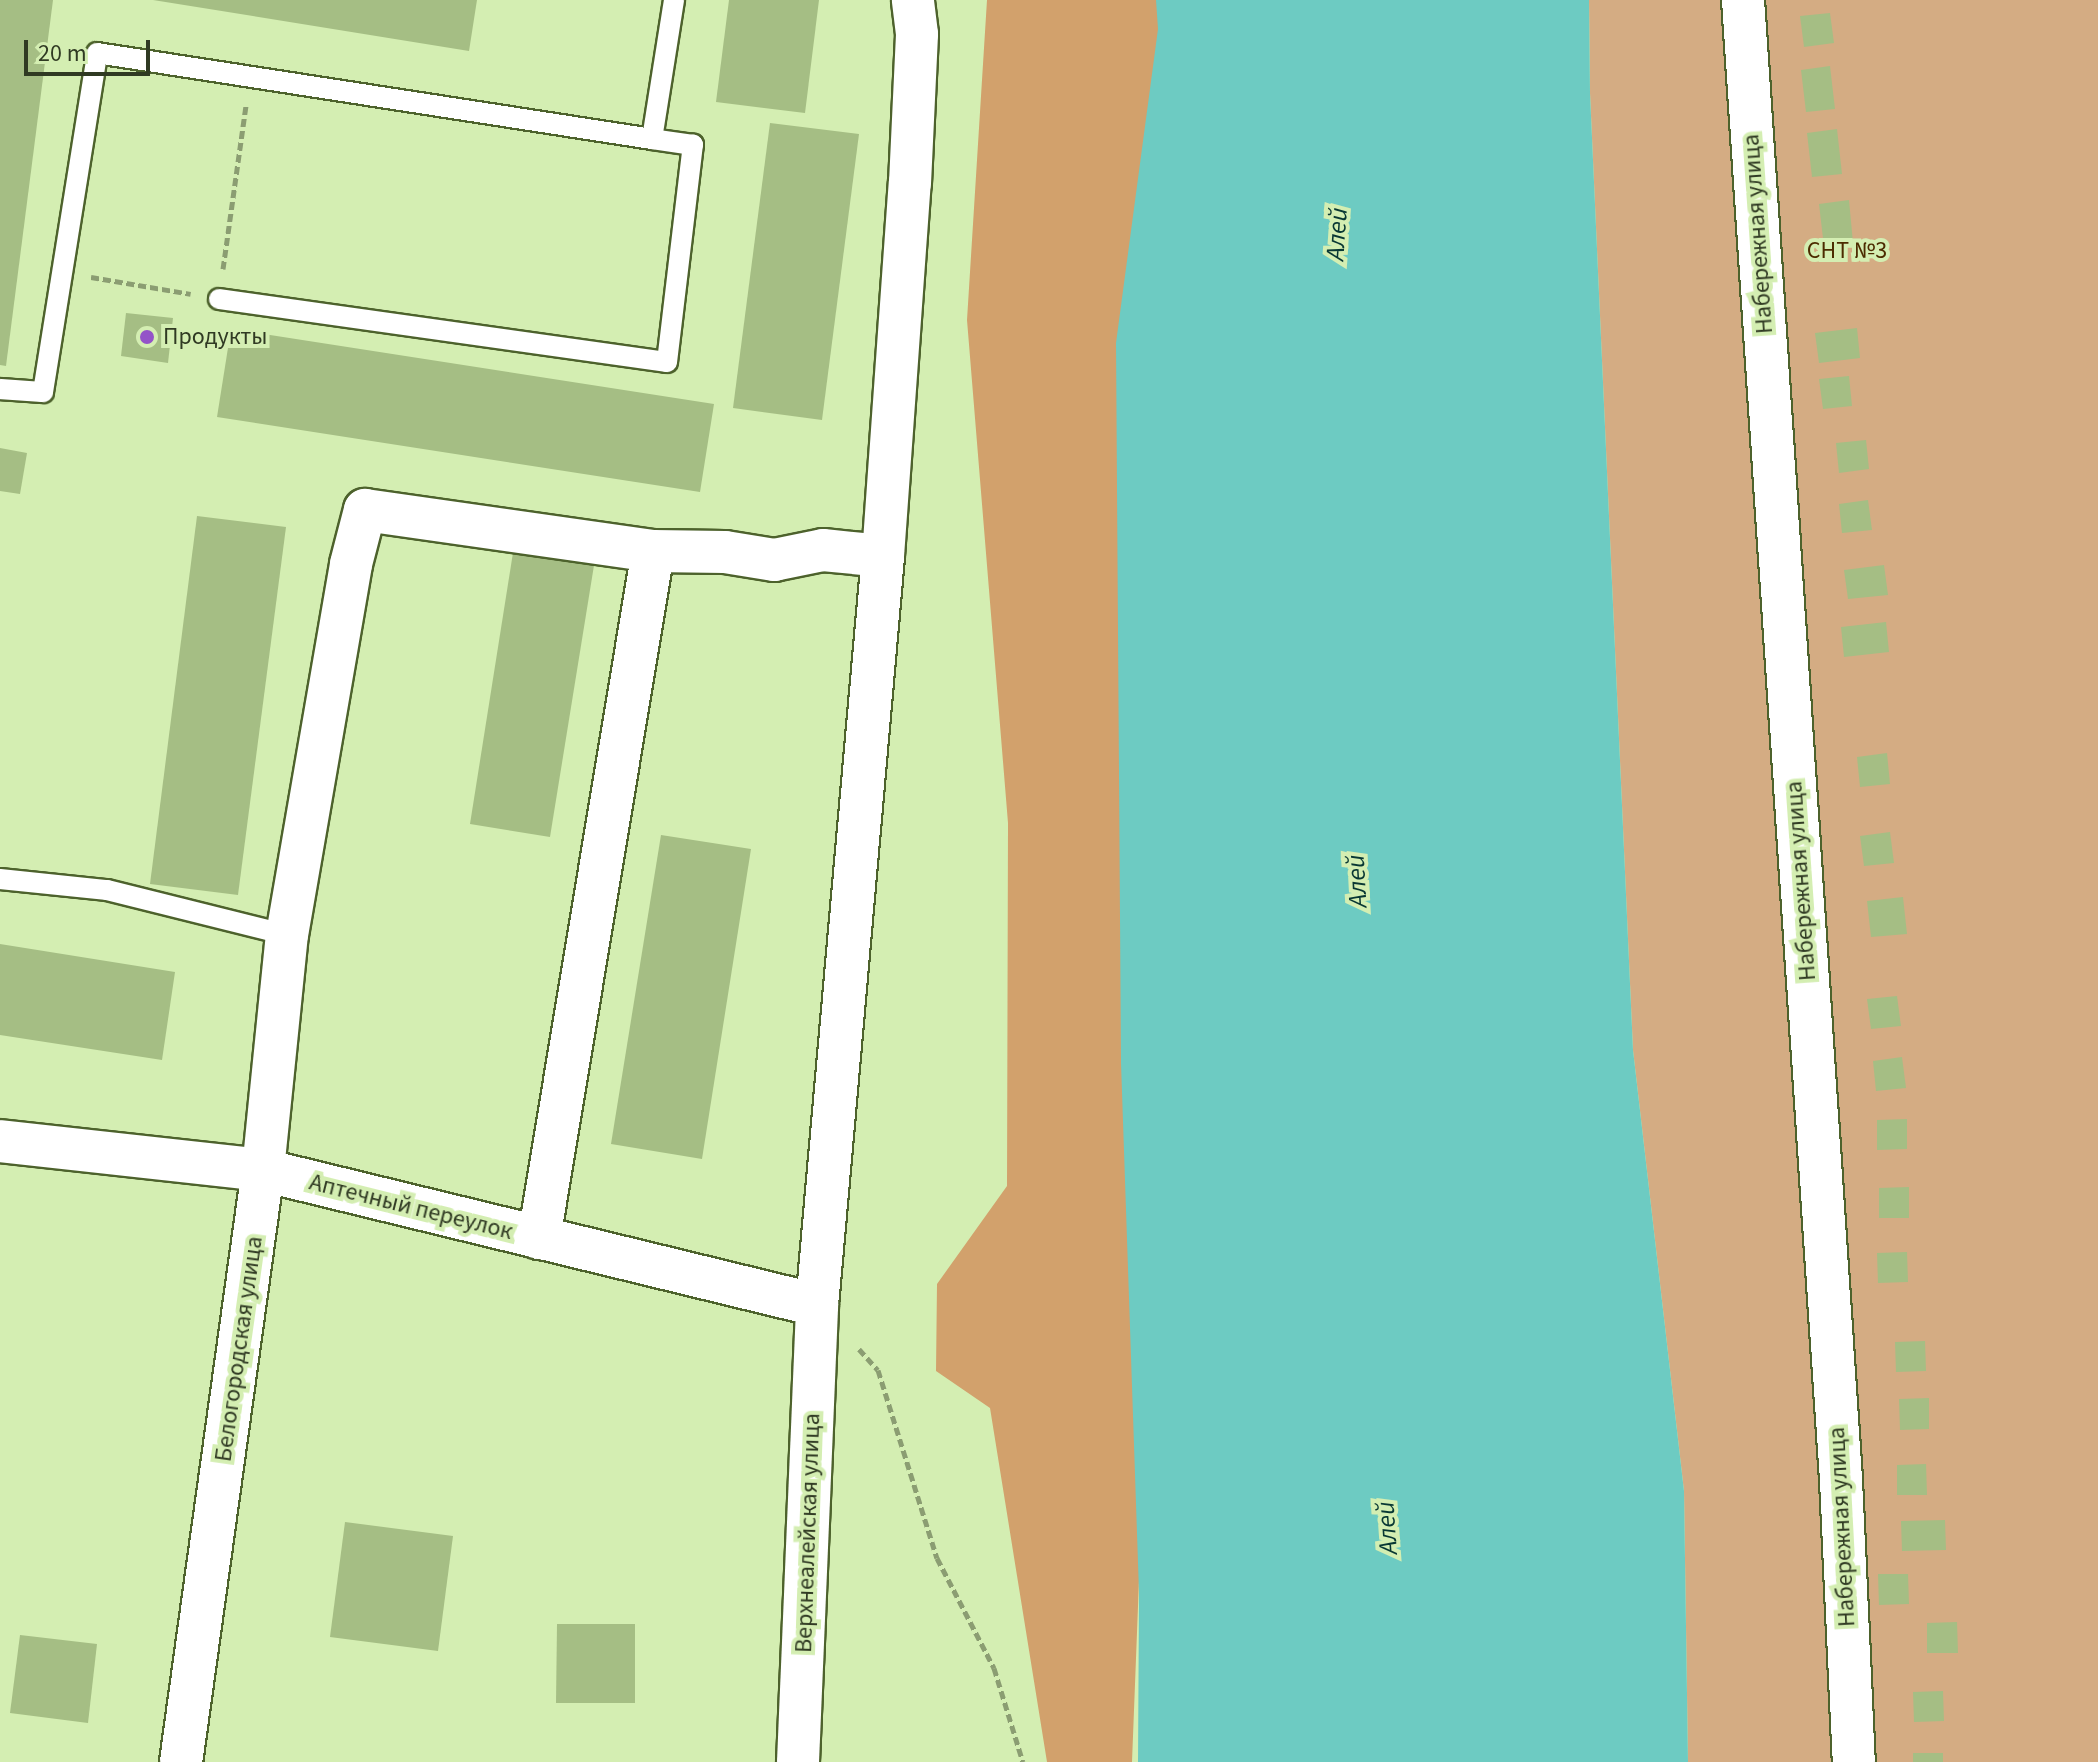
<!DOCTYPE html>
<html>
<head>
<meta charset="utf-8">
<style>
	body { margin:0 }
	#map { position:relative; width:2098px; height:1762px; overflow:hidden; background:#d4eeb2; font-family:"Source Sans 3",sans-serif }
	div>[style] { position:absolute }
	.green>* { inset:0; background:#d4ac83 }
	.forest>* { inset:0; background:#d2a16c }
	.water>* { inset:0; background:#6dcbc2 }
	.building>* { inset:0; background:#a5be84 }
	.path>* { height:5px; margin-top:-2.5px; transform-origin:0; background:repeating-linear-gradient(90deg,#8b9d72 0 8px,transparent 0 12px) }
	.roads { filter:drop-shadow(2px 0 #4d622c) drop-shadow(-2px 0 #4d622c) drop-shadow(0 2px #4d622c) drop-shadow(0 -2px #4d622c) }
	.lane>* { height:20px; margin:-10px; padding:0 10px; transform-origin:10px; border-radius:10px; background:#fff }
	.street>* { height:42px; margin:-21px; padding:0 21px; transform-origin:21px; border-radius:21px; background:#fff }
	.dots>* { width:22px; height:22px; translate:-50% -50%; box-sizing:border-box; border:4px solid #d4eeb2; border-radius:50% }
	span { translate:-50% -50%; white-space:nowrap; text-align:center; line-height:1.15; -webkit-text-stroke:8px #d4eeb2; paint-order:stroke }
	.street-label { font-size:24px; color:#303a23 }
	.park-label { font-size:24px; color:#4c2b00 }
	.poi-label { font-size:24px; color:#303a23 }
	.left { translate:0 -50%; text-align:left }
	.water-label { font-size:26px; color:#083733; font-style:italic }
	.scale { position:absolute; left:24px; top:40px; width:126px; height:36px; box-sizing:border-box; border:4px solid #303a23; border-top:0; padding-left:10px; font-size:24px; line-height:28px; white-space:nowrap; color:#303a23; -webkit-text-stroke:6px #d4eeb2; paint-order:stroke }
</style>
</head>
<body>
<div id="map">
	<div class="green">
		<div style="clip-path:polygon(1589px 0,2098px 0,2098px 1762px,1688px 1762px,1684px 1491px,1633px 1050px,1590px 93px)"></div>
	</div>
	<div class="forest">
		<div style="clip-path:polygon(987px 0,1200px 0,1132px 1762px,1047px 1762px,990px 1408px,936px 1371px,937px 1284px,1007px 1186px,1008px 823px,967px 320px)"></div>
	</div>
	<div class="water">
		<div style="clip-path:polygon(1156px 0,1589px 0,1590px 93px,1633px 1050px,1684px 1491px,1688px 1762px,1138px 1762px,1139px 1592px,1121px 1063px,1116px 343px,1158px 29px)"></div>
	</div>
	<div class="building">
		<div style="clip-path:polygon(0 0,53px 0,6px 366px,0 365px)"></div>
		<div style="clip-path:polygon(153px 0,477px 0,469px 51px)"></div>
		<div style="clip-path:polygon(729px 0,819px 0,805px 113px,716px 102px)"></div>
		<div style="clip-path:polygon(1830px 13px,1834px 43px,1804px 47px,1800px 16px)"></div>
		<div style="clip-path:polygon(1830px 66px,1835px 109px,1806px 112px,1801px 70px)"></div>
		<div style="clip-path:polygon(770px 123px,859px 134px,822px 420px,733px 408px)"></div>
		<div style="clip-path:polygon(1837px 129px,1842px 174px,1812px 177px,1807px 133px)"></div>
		<div style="clip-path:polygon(1849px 200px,1853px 243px,1824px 247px,1819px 204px)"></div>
		<div style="clip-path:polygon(126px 313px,173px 318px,168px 363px,121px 356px)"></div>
		<div style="clip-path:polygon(1857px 328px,1860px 358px,1819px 363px,1815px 333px)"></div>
		<div style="clip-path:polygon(231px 329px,714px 404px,700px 492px,217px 417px)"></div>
		<div style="clip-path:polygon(1849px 376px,1852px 406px,1823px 409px,1819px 379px)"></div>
		<div style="clip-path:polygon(1866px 440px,1869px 469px,1839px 473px,1836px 443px)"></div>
		<div style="clip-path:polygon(0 448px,27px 453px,20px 494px,0 491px)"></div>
		<div style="clip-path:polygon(1868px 500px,1872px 530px,1842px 533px,1839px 504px)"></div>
		<div style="clip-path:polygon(197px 516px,286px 527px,238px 895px,150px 884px)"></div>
		<div style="clip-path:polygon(515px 540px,596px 553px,550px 837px,470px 824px)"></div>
		<div style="clip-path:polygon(1884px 565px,1888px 595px,1848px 599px,1844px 570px)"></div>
		<div style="clip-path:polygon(1886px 622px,1889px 652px,1844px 657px,1841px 627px)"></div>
		<div style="clip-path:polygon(1887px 753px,1890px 784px,1860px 787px,1857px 757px)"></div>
		<div style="clip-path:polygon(1890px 832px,1894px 863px,1864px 866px,1860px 836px)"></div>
		<div style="clip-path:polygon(661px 835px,751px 849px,702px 1159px,611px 1144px)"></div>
		<div style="clip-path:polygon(1903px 897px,1907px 934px,1871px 937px,1867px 901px)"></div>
		<div style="clip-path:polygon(0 944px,175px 972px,162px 1060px,0 1035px)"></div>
		<div style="clip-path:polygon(1897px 996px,1901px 1026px,1871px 1029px,1867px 999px)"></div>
		<div style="clip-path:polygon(1902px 1057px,1906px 1088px,1876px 1091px,1873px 1061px)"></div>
		<div style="clip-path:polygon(1907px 1119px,1907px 1149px,1877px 1150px,1877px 1120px)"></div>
		<div style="clip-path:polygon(1909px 1187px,1909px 1218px,1879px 1218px,1879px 1188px)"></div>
		<div style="clip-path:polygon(1907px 1252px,1908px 1282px,1878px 1283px,1877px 1253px)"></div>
		<div style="clip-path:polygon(1925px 1341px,1926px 1371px,1896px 1372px,1895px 1342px)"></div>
		<div style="clip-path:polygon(1929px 1398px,1929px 1429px,1900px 1430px,1899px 1399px)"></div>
		<div style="clip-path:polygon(1926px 1464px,1927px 1495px,1897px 1495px,1897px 1465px)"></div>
		<div style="clip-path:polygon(1945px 1520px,1946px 1550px,1902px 1551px,1901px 1521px)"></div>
		<div style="clip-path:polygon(345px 1522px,453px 1536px,438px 1651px,330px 1637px)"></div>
		<div style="clip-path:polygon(1878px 1574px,1908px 1574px,1909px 1604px,1879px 1605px)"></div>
		<div style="clip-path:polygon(1957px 1622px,1958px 1653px,1927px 1653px,1927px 1623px)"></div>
		<div style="clip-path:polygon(557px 1624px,635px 1624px,635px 1703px,556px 1703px)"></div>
		<div style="clip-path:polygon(20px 1635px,97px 1644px,88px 1723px,10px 1713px)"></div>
		<div style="clip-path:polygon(1943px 1691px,1944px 1721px,1914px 1722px,1913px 1692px)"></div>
		<div style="clip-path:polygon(1913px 1753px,1943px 1753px,1943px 1762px,1913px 1762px)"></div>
	</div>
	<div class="path">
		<div style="left:223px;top:269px;width:166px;rotate:-82deg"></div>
		<div style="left:91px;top:277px;width:101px;rotate:9.6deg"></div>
		<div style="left:859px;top:1349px;width:28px;rotate:48deg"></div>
		<div style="left:878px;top:1370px;width:197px;rotate:72.6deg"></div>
		<div style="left:937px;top:1558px;width:124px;rotate:62.6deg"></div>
		<div style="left:994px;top:1668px;width:98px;rotate:72.9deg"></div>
	</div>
	<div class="roads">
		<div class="lane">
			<div style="left:219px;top:299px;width:452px;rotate:8deg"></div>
			<div style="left:667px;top:362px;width:219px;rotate:-83.2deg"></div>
			<div style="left:693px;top:145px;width:41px;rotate:-171.7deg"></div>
			<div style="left:0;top:389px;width:43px;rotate:4deg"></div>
			<div style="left:43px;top:392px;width:343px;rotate:-80.9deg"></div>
			<div style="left:97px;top:53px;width:562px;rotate:8.81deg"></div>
			<div style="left:652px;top:139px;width:141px;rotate:-81deg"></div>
			<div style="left:0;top:879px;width:108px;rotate:5.9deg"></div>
			<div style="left:107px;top:890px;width:186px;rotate:14deg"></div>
		</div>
		<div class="street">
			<div style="left:1743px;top:0;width:1483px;rotate:86.21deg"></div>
			<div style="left:1841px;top:1480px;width:282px;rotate:87.4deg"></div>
			<div style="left:0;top:1141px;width:265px;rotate:6.3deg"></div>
			<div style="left:263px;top:1170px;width:570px;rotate:13.7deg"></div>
			<div style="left:539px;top:1238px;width:696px;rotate:-80.58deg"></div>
			<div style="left:181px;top:1762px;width:598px;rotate:-82.11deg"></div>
			<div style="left:263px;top:1170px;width:236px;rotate:-84.2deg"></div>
			<div style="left:287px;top:935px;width:376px;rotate:-80.2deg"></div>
			<div style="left:351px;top:564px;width:56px;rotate:-75.5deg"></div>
			<div style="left:365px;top:510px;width:291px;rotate:8.1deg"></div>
			<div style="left:653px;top:551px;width:72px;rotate:0.8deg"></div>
			<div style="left:725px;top:552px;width:50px;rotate:9.3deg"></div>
			<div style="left:774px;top:560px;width:50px;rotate:-11.5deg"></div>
			<div style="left:823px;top:550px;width:60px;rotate:5.7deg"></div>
			<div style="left:798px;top:1762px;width:457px;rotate:-87.6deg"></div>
			<div style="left:817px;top:1305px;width:752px;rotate:-84.96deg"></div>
			<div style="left:883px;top:556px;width:374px;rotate:-85.9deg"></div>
			<div style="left:910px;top:183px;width:149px;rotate:-87.3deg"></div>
			<div style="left:917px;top:34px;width:34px;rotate:-97deg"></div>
		</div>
	</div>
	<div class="dots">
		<div style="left:147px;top:337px;background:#9453c8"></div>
	</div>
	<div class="street-label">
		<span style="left:1758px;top:234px;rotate:-94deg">Набережная улица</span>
		<span style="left:1801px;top:881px;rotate:-94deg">Набережная улица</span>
		<span style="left:411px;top:1207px;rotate:14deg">Аптечный переулок</span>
		<span style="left:239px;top:1349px;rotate:-82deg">Белогородская улица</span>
		<span style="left:1842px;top:1527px;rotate:-93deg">Набережная улица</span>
		<span style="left:808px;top:1533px;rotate:-88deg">Верхнеалейская улица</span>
	</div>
	<div class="park-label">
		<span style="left:1847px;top:251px">СНТ №3</span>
	</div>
	<div class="poi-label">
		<span class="left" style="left:163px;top:337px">Продукты</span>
	</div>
	<div class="water-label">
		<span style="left:1337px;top:234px;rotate:-86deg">Алей</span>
		<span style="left:1357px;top:881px;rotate:-93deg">Алей</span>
		<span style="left:1387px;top:1528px;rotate:-94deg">Алей</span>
	</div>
	<div class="scale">20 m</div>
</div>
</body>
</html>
